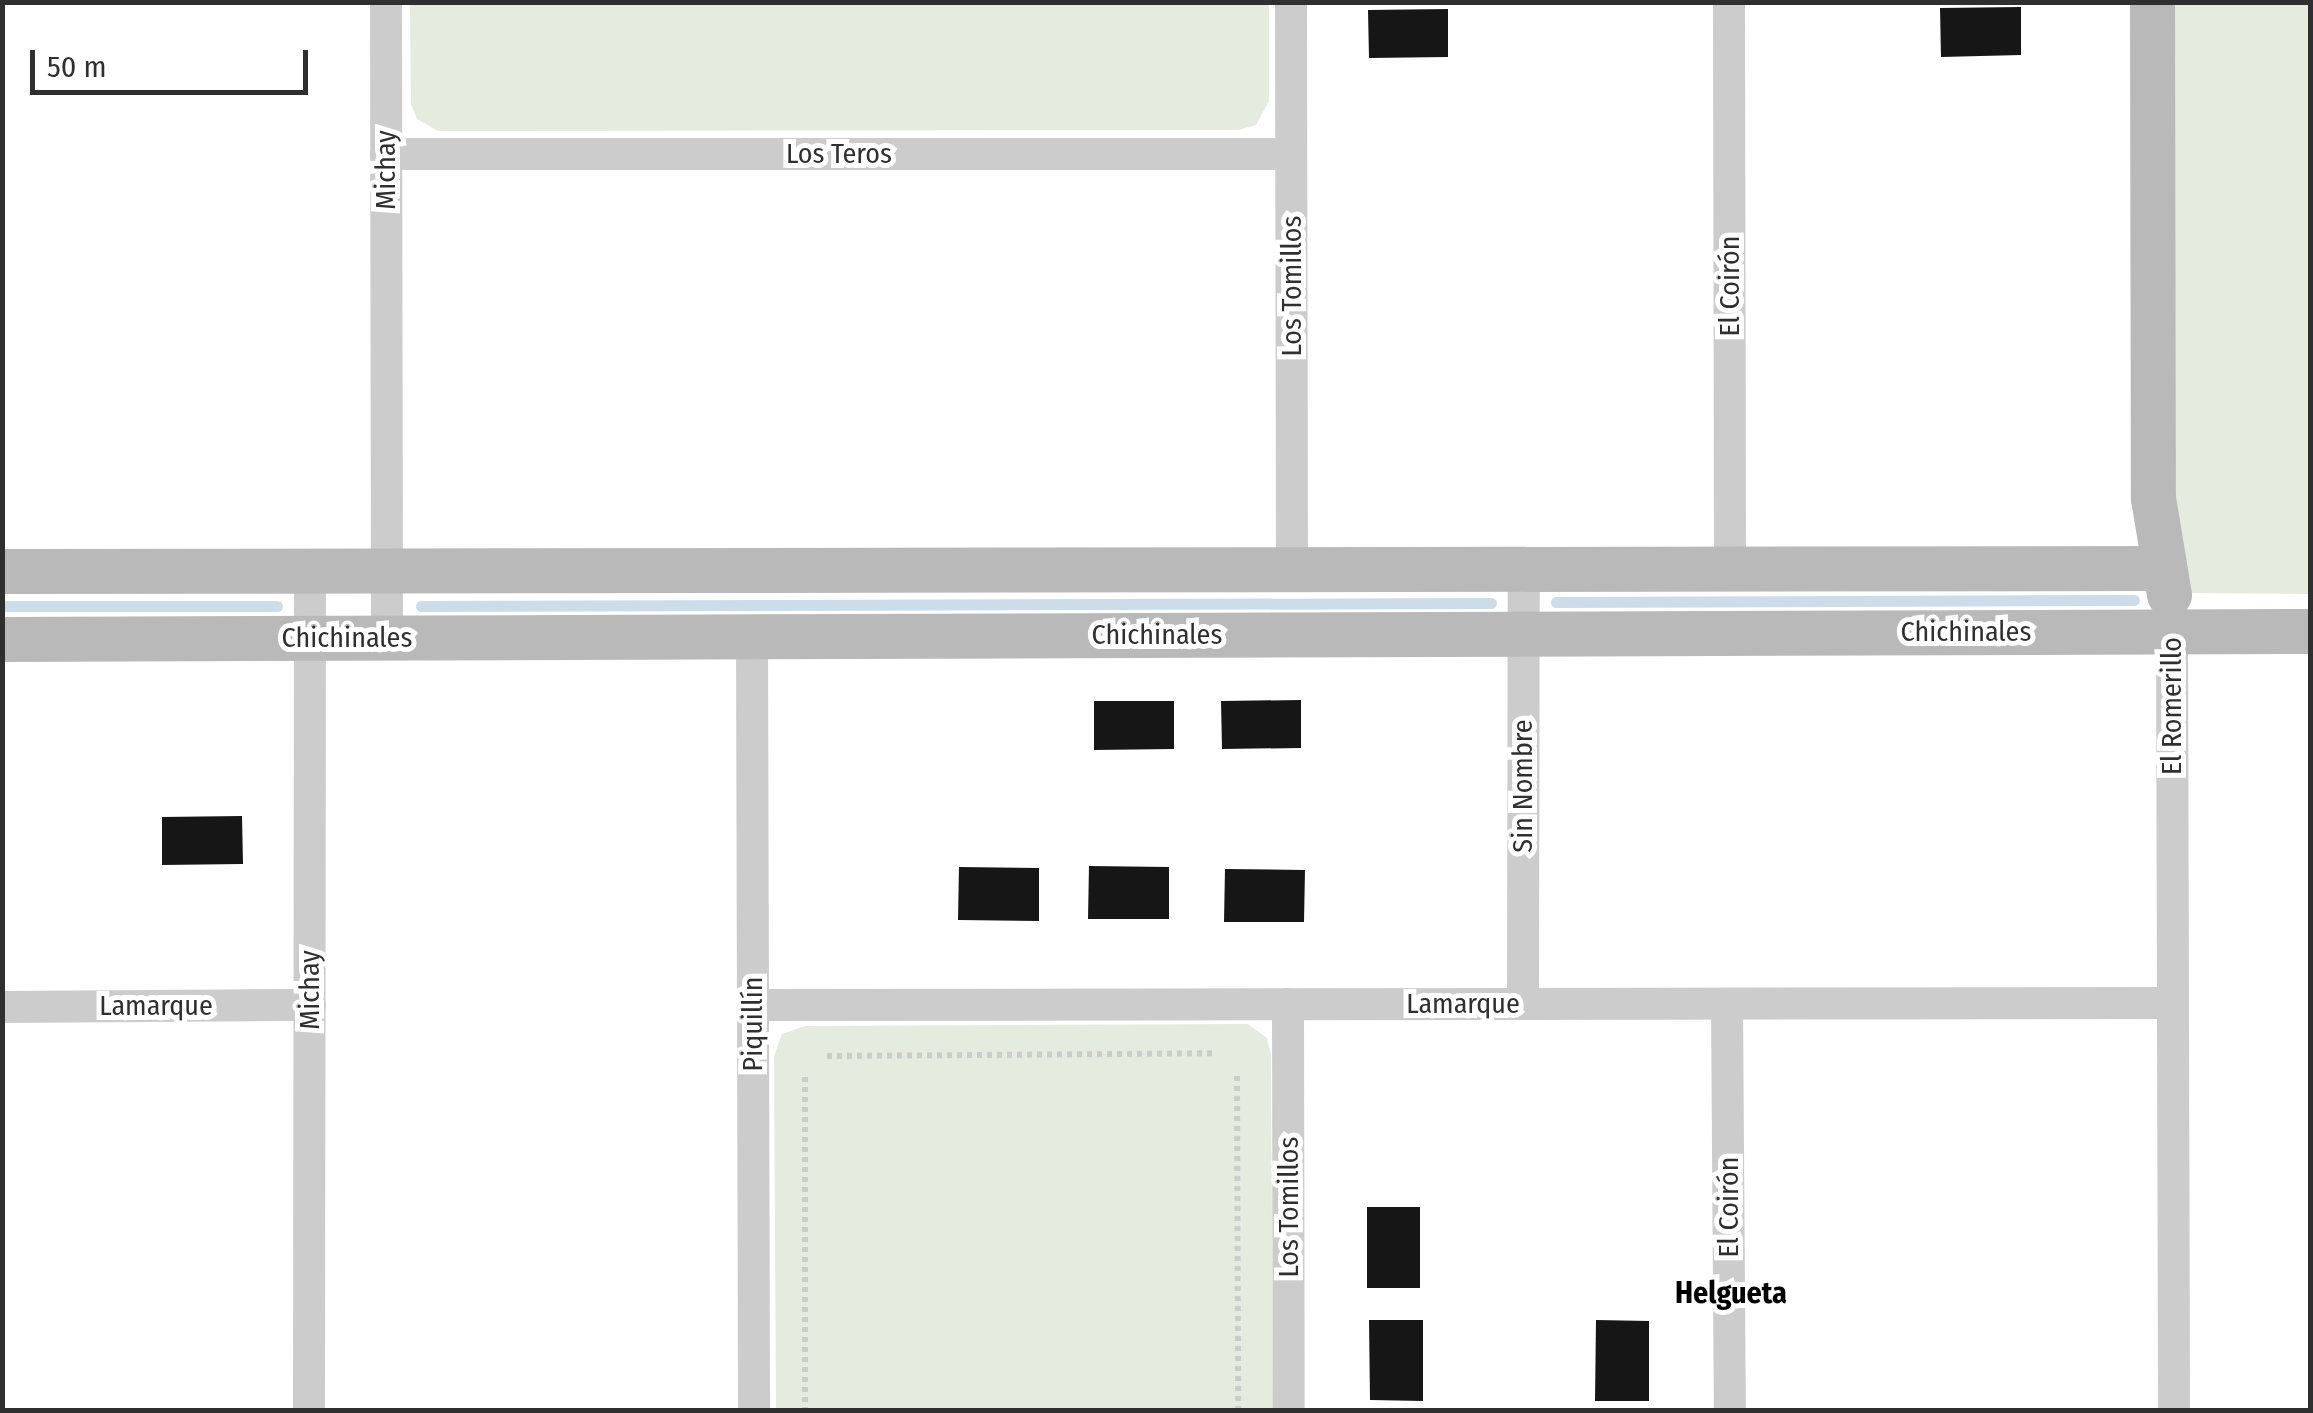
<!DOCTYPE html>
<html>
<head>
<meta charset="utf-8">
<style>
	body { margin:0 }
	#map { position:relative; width:2313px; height:1413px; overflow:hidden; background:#fff; font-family:"Fira Sans Condensed",sans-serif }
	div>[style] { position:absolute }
	.green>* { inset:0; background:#e5ebde }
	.stream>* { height:11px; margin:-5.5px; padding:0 5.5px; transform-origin:5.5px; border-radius:5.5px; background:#ccdde9 }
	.building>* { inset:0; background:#161616 }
	.path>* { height:6px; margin-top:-3px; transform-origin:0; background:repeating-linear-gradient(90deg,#ccc 0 5px,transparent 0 10px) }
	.street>* { height:32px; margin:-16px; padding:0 16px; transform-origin:16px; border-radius:16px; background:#ccc }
	.secondary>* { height:45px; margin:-22.5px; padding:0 22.5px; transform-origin:22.5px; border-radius:22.5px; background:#b9b9b9 }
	span { translate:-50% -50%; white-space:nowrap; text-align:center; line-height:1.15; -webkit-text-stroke:10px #fff; paint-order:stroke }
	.street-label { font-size:28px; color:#2f2f2f }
	.neighbourhood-label { font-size:30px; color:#000; font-weight:700 }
	.frame { position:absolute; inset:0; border:5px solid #2f2f2f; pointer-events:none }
	.scale { position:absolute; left:30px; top:50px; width:278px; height:45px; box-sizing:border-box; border:5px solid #2f2f2f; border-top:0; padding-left:12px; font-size:30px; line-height:35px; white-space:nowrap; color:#2f2f2f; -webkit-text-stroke:8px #fff; paint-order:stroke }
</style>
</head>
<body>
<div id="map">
	<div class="green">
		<div style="clip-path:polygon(410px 3px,1269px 3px,1269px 101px,1256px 125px,1238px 130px,438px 131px,417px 119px,411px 104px)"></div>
		<div style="clip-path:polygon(2172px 3px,2310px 3px,2310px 594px,2189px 593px,2170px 482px)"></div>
		<div style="clip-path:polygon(1248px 1024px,1267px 1038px,1271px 1055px,1273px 1410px,776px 1410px,774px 1056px,782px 1034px,805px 1026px)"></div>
	</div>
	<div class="stream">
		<div style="left:1556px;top:602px;width:578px;rotate:-0.2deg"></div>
		<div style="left:2px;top:606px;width:275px"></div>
		<div style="left:421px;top:606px;width:1070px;rotate:-0.16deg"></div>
	</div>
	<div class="building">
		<div style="clip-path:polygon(2021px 7px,2021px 55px,1941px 57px,1940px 8px)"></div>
		<div style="clip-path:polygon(1448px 9px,1448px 57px,1369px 58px,1368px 10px)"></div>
		<div style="clip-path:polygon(1301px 700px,1301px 748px,1222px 749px,1221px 701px)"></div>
		<div style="clip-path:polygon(1094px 701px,1174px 701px,1174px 749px,1094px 750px)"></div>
		<div style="clip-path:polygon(242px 816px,243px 864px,162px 865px,162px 817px)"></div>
		<div style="clip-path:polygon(1089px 866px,1169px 867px,1169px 919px,1088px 919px)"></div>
		<div style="clip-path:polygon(959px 867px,1039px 868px,1039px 921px,958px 920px)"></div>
		<div style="clip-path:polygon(1225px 869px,1305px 870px,1304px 922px,1224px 922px)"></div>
		<div style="clip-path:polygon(1367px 1207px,1420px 1207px,1420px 1288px,1367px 1288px)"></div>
		<div style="clip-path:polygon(1369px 1320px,1423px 1320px,1423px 1401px,1370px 1400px)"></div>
		<div style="clip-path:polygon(1596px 1320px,1649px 1321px,1649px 1401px,1595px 1401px)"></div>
	</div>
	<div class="path">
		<div style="left:827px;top:1056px;width:387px;rotate:-0.4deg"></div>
		<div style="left:1237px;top:1076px;width:334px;rotate:89.8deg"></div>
		<div style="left:805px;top:1077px;width:333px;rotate:90deg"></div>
	</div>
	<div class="street">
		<div style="left:386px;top:2px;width:636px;rotate:89.91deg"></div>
		<div style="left:1291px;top:2px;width:567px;rotate:89.9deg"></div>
		<div style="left:1729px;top:2px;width:567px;rotate:89.9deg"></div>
		<div style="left:386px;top:154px;width:905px"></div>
		<div style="left:2172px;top:631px;width:779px;rotate:89.85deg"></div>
		<div style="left:752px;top:637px;width:773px;rotate:89.85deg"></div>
		<div style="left:1288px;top:1004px;width:406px;rotate:89.9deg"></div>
		<div style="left:1523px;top:1004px;width:435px;rotate:-89.9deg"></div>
		<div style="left:1727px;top:1004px;width:406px;rotate:89.6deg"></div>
		<div style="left:753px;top:1005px;width:1420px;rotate:-0.08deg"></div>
		<div style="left:2px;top:1007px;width:308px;rotate:-0.4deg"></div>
		<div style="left:309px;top:1410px;width:840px;rotate:-89.93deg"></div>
	</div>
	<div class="secondary">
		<div style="left:2152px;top:2px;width:496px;rotate:89.9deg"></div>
		<div style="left:2153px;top:498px;width:98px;rotate:80.6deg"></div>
		<div style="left:2px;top:571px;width:2162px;rotate:-0.08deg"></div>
		<div style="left:2px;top:639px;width:2308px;rotate:-0.2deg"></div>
	</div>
	<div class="street-label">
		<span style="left:839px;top:154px">Los Teros</span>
		<span style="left:386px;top:170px;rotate:-90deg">Michay</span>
		<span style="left:1292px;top:286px;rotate:-90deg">Los Tomillos</span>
		<span style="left:1730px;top:286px;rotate:-90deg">El Coirón</span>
		<span style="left:1966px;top:632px">Chichinales</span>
		<span style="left:1157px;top:635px">Chichinales</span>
		<span style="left:347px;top:638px">Chichinales</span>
		<span style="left:2172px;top:706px;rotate:-90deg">El Romerillo</span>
		<span style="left:1523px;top:786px;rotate:-90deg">Sin Nombre</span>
		<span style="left:310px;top:990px;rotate:-90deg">Michay</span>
		<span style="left:1463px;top:1004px">Lamarque</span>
		<span style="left:156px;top:1006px">Lamarque</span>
		<span style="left:753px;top:1024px;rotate:-90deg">Piquillín</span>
		<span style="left:1289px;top:1207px;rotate:-90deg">Los Tomillos</span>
		<span style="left:1729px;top:1207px;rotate:-90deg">El Coirón</span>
	</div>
	<div class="neighbourhood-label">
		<span style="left:1731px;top:1293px">Helgueta</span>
	</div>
	<div class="frame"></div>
	<div class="scale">50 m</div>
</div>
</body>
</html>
